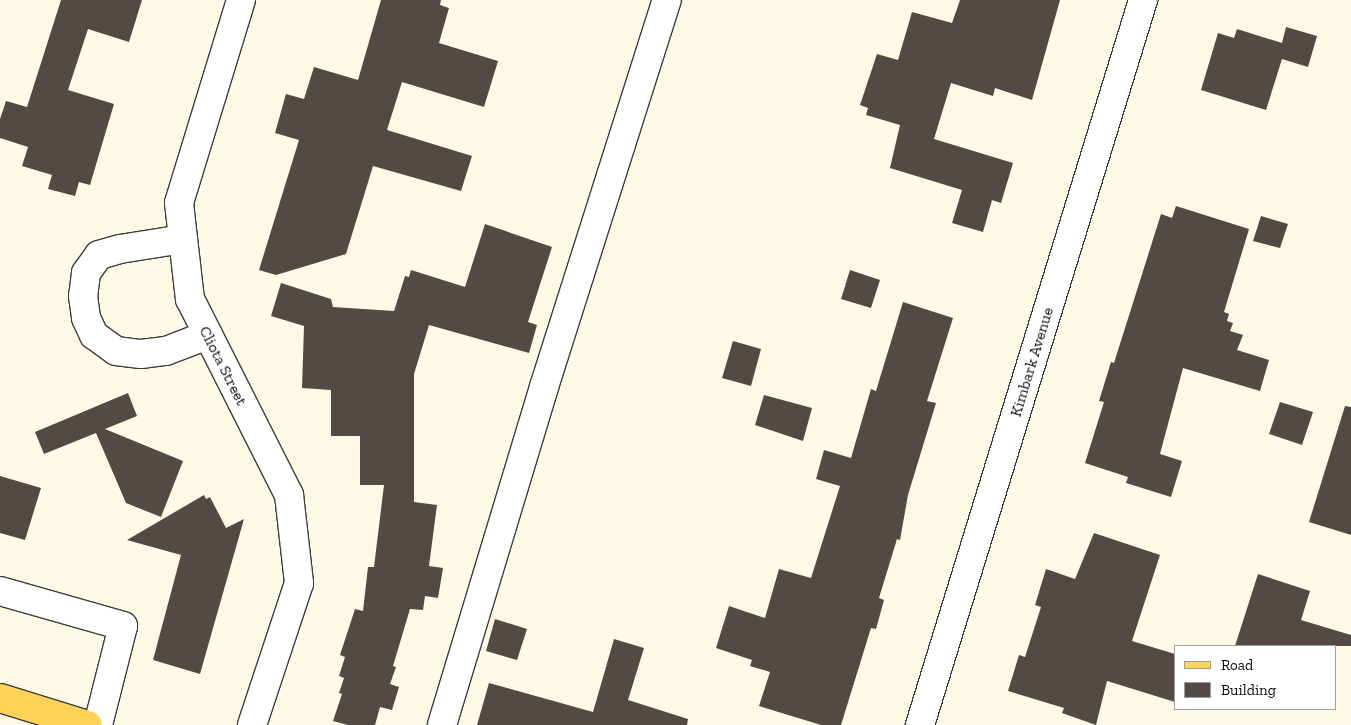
<!DOCTYPE html>
<html>
<head>
<meta charset="utf-8">
<style>
	body { margin:0 }
	#map { position:relative; width:1351px; height:725px; overflow:hidden; background:#fffae6; font-family:"Zilla Slab",serif }
	div>[style] { position:absolute }
	.building>* { inset:0; background:#534a45 }
	.roads { filter:drop-shadow(1px 0 #3d3d3d) drop-shadow(-1px 0 #3d3d3d) drop-shadow(0 1px #3d3d3d) drop-shadow(0 -1px #3d3d3d) }
	.minor>* { height:28px; margin:-14px; padding:0 14px; transform-origin:14px; border-radius:14px; background:#fff }
	.major>* { height:28px; margin:-14px; padding:0 14px; transform-origin:14px; border-radius:14px; background:#ffd356 }
	span { translate:-50% -50%; white-space:nowrap; text-align:center; line-height:1.15; -webkit-text-stroke:5px #fff; paint-order:stroke }
	.street-label { font-size:16px; color:#0a0a0a }
	.legend { position:absolute; left:1174px; top:645px; width:162px; height:65px; box-sizing:border-box; background:#fff; border:1px solid #9d9d9d; margin:0; padding:6px 9px; list-style:none; font-size:15px; color:#0a0a0a }
	.legend li { display:flex; align-items:center; gap:10px; height:25px }
	.legend b { width:25px; border:1px solid #9d9d9d }
</style>
</head>
<body>
<div id="map">
	<div class="building">
		<div style="clip-path:polygon(61px 0,142px 0,129px 42px,88px 29px,68px 90px,114px 104px,90px 185px,79px 182px,75px 196px,48px 189px,52px 175px,22px 166px,28px 147px,0 138px,0 119px,6px 101px,27px 107px)"></div>
		<div style="clip-path:polygon(381px 0,441px 0,440px 5px,449px 8px,439px 43px,498px 61px,484px 107px,402px 82px,387px 130px,472px 156px,461px 191px,373px 166px,346px 254px,276px 275px,259px 270px,299px 140px,275px 133px,286px 94px,304px 99px,314px 67px,358px 80px)"></div>
		<div style="clip-path:polygon(960px 0,1060px 0,1032px 100px,995px 88px,993px 96px,951px 83px,934px 139px,1013px 163px,1001px 203px,992px 200px,983px 232px,952px 223px,962px 190px,890px 168px,900px 125px,866px 115px,868px 108px,860px 105px,877px 54px,898px 60px,912px 12px,952px 23px)"></div>
		<div style="clip-path:polygon(1286px 27px,1317px 36px,1308px 67px,1282px 59px,1266px 110px,1201px 90px,1218px 33px,1234px 38px,1237px 29px,1282px 43px)"></div>
		<div style="clip-path:polygon(1176px 206px,1249px 229px,1224px 312px,1229px 314px,1227px 321px,1233px 323px,1230px 331px,1243px 335px,1237px 350px,1269px 360px,1260px 391px,1183px 368px,1160px 454px,1182px 461px,1171px 497px,1126px 483px,1128px 477px,1085px 463px,1104px 402px,1099px 401px,1111px 362px,1114px 363px,1161px 214px,1172px 218px)"></div>
		<div style="clip-path:polygon(1261px 216px,1288px 224px,1280px 248px,1253px 241px)"></div>
		<div style="clip-path:polygon(485px 224px,552px 247px,528px 322px,537px 325px,529px 353px,429px 325px,414px 374px,414px 502px,437px 505px,429px 566px,443px 568px,438px 598px,425px 596px,423px 610px,410px 609px,393px 666px,396px 667px,390px 684px,399px 687px,392px 710px,380px 707px,375px 725px,348px 725px,333px 721px,342px 694px,339px 693px,344px 678px,339px 676px,345px 657px,340px 655px,355px 609px,363px 611px,368px 567px,374px 567px,384px 485px,360px 485px,360px 436px,331px 436px,331px 390px,302px 388px,304px 326px,271px 316px,281px 283px,331px 299px,333px 307px,394px 311px,405px 276px,409px 277px,411px 270px,465px 287px)"></div>
		<div style="clip-path:polygon(850px 270px,880px 280px,871px 308px,841px 299px)"></div>
		<div style="clip-path:polygon(903px 302px,953px 318px,927px 401px,936px 403px,908px 495px,900px 540px,897px 539px,879px 598px,884px 600px,876px 629px,871px 628px,841px 725px,821px 725px,759px 706px,770px 672px,750px 666px,752px 660px,716px 648px,729px 606px,765px 618px,779px 569px,811px 578px,840px 486px,816px 479px,824px 450px,851px 458px,871px 389px,876px 391px)"></div>
		<div style="clip-path:polygon(733px 341px,761px 349px,751px 386px,722px 378px)"></div>
		<div style="clip-path:polygon(128px 393px,137px 416px,105px 429px,183px 461px,161px 517px,126px 503px,96px 433px,44px 454px,35px 432px)"></div>
		<div style="clip-path:polygon(764px 395px,812px 408px,803px 441px,755px 425px)"></div>
		<div style="clip-path:polygon(1280px 402px,1313px 412px,1302px 445px,1269px 434px)"></div>
		<div style="clip-path:polygon(1345px 406px,1351px 407px,1351px 535px,1309px 522px)"></div>
		<div style="clip-path:polygon(0 476px,41px 488px,25px 540px,0 533px)"></div>
		<div style="clip-path:polygon(204px 495px,206px 499px,210px 497px,226px 528px,244px 519px,200px 674px,153px 660px,181px 555px,127px 540px)"></div>
		<div style="clip-path:polygon(1094px 533px,1160px 555px,1132px 641px,1175px 654px,1175px 702px,1107px 681px,1096px 725px,1062px 713px,1064px 708px,1008px 691px,1019px 655px,1025px 657px,1041px 607px,1035px 605px,1046px 569px,1075px 579px)"></div>
		<div style="clip-path:polygon(1258px 574px,1310px 591px,1301px 620px,1351px 635px,1351px 646px,1235px 646px)"></div>
		<div style="clip-path:polygon(495px 619px,527px 629px,517px 660px,486px 651px)"></div>
		<div style="clip-path:polygon(614px 639px,644px 648px,628px 700px,688px 719px,687px 725px,477px 725px,489px 683px,593px 712px)"></div>
	</div>
	<div class="roads">
		<div class="minor">
			<div style="left:241px;top:0;width:212px;rotate:107deg"></div>
			<div style="left:179px;top:203px;width:97px;rotate:83.5deg"></div>
			<div style="left:190px;top:299px;width:220px;rotate:63.2deg"></div>
			<div style="left:289px;top:495px;width:89px;rotate:83.5deg"></div>
			<div style="left:299px;top:583px;width:150px;rotate:108.3deg"></div>
			<div style="left:183px;top:239px;width:64px;rotate:171deg"></div>
			<div style="left:120px;top:249px;width:22px;rotate:164deg"></div>
			<div style="left:99px;top:255px;width:22px;rotate:126deg"></div>
			<div style="left:86px;top:273px;width:23px;rotate:97deg"></div>
			<div style="left:83px;top:296px;width:22px;rotate:82deg"></div>
			<div style="left:86px;top:318px;width:19px;rotate:65deg"></div>
			<div style="left:94px;top:335px;width:27px;rotate:36deg"></div>
			<div style="left:116px;top:351px;width:25px;rotate:7deg"></div>
			<div style="left:141px;top:354px;width:25px;rotate:-7deg"></div>
			<div style="left:166px;top:351px;width:45px;rotate:-20.9deg"></div>
			<div style="left:0;top:591px;width:128px;rotate:15.9deg"></div>
			<div style="left:123px;top:626px;width:102px;rotate:104.2deg"></div>
			<div style="left:442px;top:725px;width:353px;rotate:-73.2deg"></div>
			<div style="left:544px;top:387px;width:406px;rotate:-72.4deg"></div>
			<div style="left:920px;top:725px;width:759px;rotate:-72.9deg"></div>
		</div>
		<div class="major">
			<div style="left:0;top:698px;width:92px;rotate:17.1deg"></div>
		</div>
	</div>
	<div class="street-label">
		<span style="left:1032px;top:362px;rotate:-73deg">Kimbark Avenue</span>
		<span style="left:223px;top:366px;rotate:63deg">Cliota Street</span>
	</div>
	<ul class="legend">
	<li><b style="height:6px;background:#ffd356"></b>Road</li>
	<li><b style="height:14px;background:#534a45"></b>Building</li>
	</ul>
</div>
</body>
</html>
